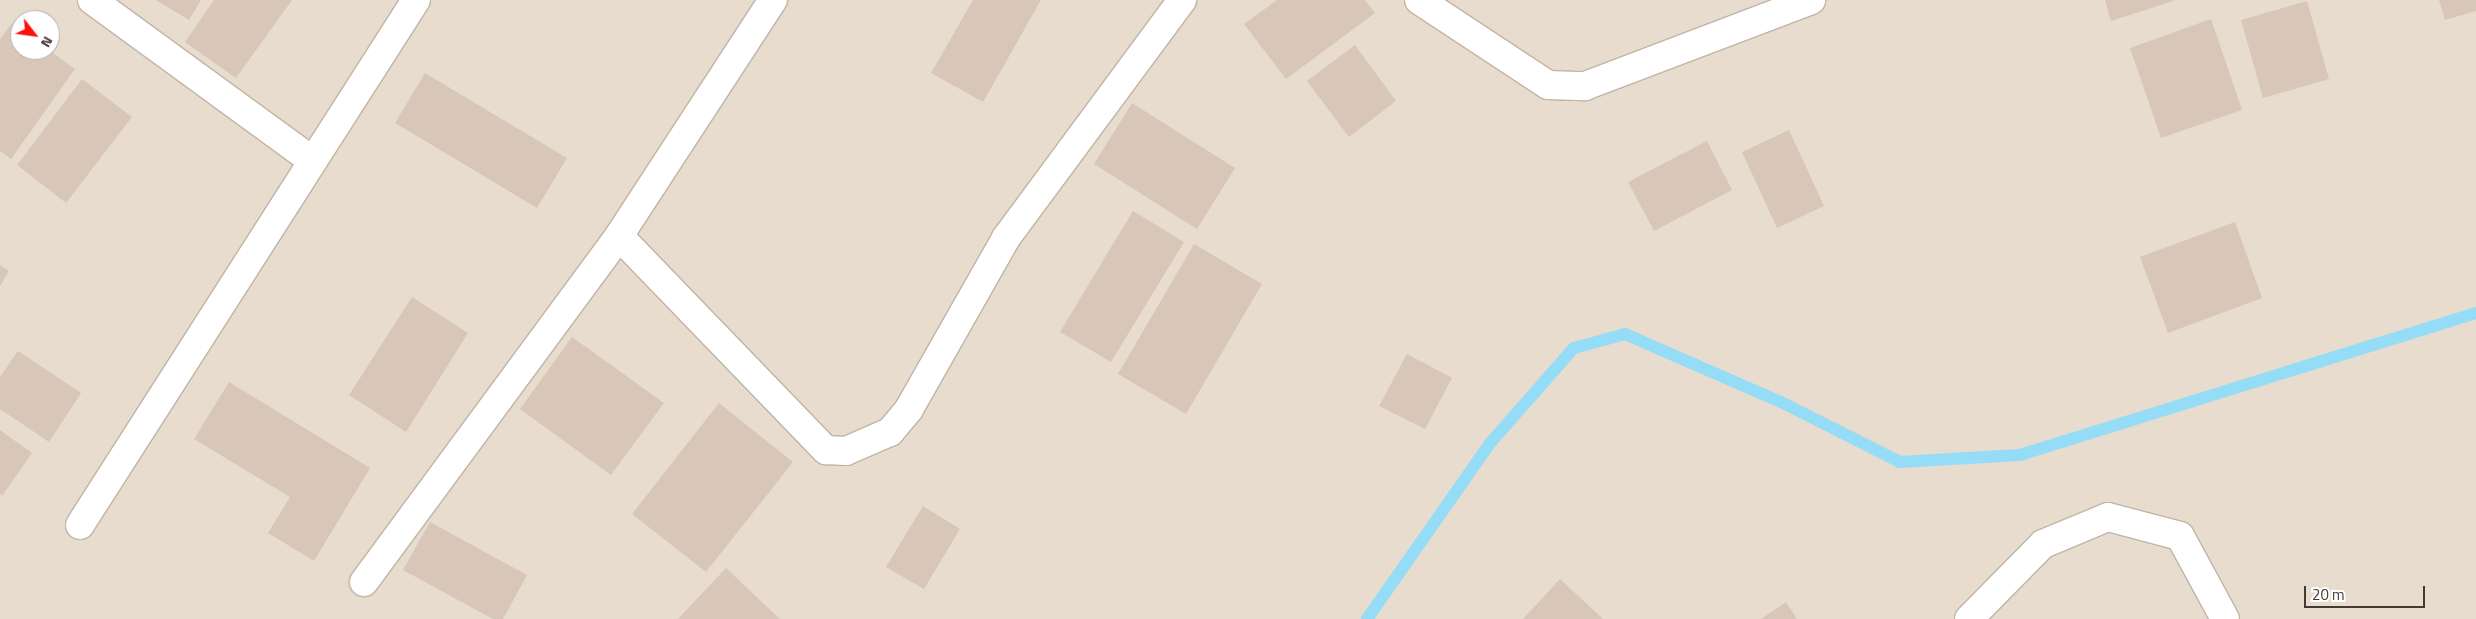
<!DOCTYPE html>
<html>
<head>
<meta charset="utf-8">
<style>
	body { margin:0 }
	#map { position:relative; width:2476px; height:619px; overflow:hidden; background:#f3ebe1; font-family:"Titillium Web",sans-serif }
	div>[style] { position:absolute }
	.residential>* { inset:0; background:#e7dcce }
	.stream>* { height:12px; margin:-6px; padding:0 6px; transform-origin:6px; border-radius:6px; background:#95dcf7 }
	.building>* { inset:0; background:#d8c7b8 }
	.roads { filter:drop-shadow(1px 0 #c1b4a5) drop-shadow(-1px 0 #c1b4a5) drop-shadow(0 1px #c1b4a5) drop-shadow(0 -1px #c1b4a5) }
	.minor>* { height:28px; margin:-14px; padding:0 14px; transform-origin:14px; border-radius:14px; background:#fff }
	span { translate:-50% -50%; white-space:nowrap; text-align:center; line-height:1.15; -webkit-text-stroke:5px #fff; paint-order:stroke }
	.north { position:absolute; left:10px; top:10px; width:50px; height:50px; box-sizing:border-box; background:#fff; border:1px solid #b4b0ad; border-radius:50%; rotate:120deg; font-size:14px; font-weight:700; line-height:20px; text-align:center; color:#443a31 }
	.north::after { content:''; display:block; margin:auto; width:18px; height:22px; background:#ff0f0b; clip-path:polygon(50% 0,100% 100%,50% 72%,0 100%) }
	.scale { position:absolute; left:2304px; top:586px; width:121px; height:22px; box-sizing:border-box; border:2px solid #443a31; border-top:0; padding-left:6px; font-size:15px; line-height:18px; white-space:nowrap; color:#443a31; -webkit-text-stroke:4px #fff; paint-order:stroke }
</style>
</head>
<body>
<div id="map">
	<div class="residential">
		<div style="clip-path:polygon(evenodd,0 0,2476px 0,2476px 619px,0 619px,0 0,20px 20px,50px 20px,50px 50px,20px 50px,20px 20px)"></div>
	</div>
	<div class="stream">
		<div style="left:1367px;top:619px;width:216px;rotate:-55deg"></div>
		<div style="left:1491px;top:442px;width:125px;rotate:-48.6deg"></div>
		<div style="left:1574px;top:348px;width:53px;rotate:-15.4deg"></div>
		<div style="left:1625px;top:334px;width:170px;rotate:23.6deg"></div>
		<div style="left:1781px;top:402px;width:133px;rotate:26.8deg"></div>
		<div style="left:1900px;top:462px;width:120px;rotate:-3.3deg"></div>
		<div style="left:2020px;top:455px;width:478px;rotate:-17.3deg"></div>
	</div>
	<div class="building">
		<div style="clip-path:polygon(156px 0,201px 0,189px 20px)"></div>
		<div style="clip-path:polygon(214px 0,292px 0,236px 78px,185px 42px)"></div>
		<div style="clip-path:polygon(973px 0,1041px 0,983px 102px,931px 73px)"></div>
		<div style="clip-path:polygon(1277px 0,1365px 0,1375px 13px,1286px 79px,1244px 24px)"></div>
		<div style="clip-path:polygon(2105px 0,2176px 0,2111px 21px)"></div>
		<div style="clip-path:polygon(2439px 0,2476px 0,2476px 11px,2445px 20px)"></div>
		<div style="clip-path:polygon(2307px 1px,2329px 79px,2263px 98px,2241px 20px)"></div>
		<div style="clip-path:polygon(2211px 19px,2242px 110px,2161px 138px,2130px 48px)"></div>
		<div style="clip-path:polygon(12px 23px,20px 29px,20px 50px,49px 50px,75px 69px,11px 159px,0 151px,0 39px)"></div>
		<div style="clip-path:polygon(1355px 45px,1396px 101px,1349px 137px,1307px 81px)"></div>
		<div style="clip-path:polygon(425px 73px,567px 158px,537px 208px,395px 123px)"></div>
		<div style="clip-path:polygon(82px 79px,132px 117px,66px 203px,17px 165px)"></div>
		<div style="clip-path:polygon(1132px 103px,1235px 168px,1197px 229px,1094px 164px)"></div>
		<div style="clip-path:polygon(1789px 130px,1824px 206px,1777px 228px,1742px 152px)"></div>
		<div style="clip-path:polygon(1707px 141px,1732px 190px,1654px 231px,1628px 182px)"></div>
		<div style="clip-path:polygon(1133px 211px,1184px 242px,1111px 362px,1060px 332px)"></div>
		<div style="clip-path:polygon(2235px 222px,2262px 298px,2168px 333px,2140px 257px)"></div>
		<div style="clip-path:polygon(1194px 244px,1262px 284px,1186px 414px,1118px 374px)"></div>
		<div style="clip-path:polygon(0 265px,9px 271px,0 286px)"></div>
		<div style="clip-path:polygon(412px 297px,468px 333px,406px 432px,349px 395px)"></div>
		<div style="clip-path:polygon(572px 337px,664px 403px,611px 475px,520px 409px)"></div>
		<div style="clip-path:polygon(18px 351px,81px 393px,49px 442px,0 409px,0 377px)"></div>
		<div style="clip-path:polygon(1407px 354px,1452px 378px,1425px 429px,1379px 406px)"></div>
		<div style="clip-path:polygon(229px 382px,370px 468px,314px 561px,268px 533px,290px 497px,194px 439px)"></div>
		<div style="clip-path:polygon(719px 403px,793px 462px,706px 572px,632px 514px)"></div>
		<div style="clip-path:polygon(0 430px,32px 453px,2px 496px,0 494px)"></div>
		<div style="clip-path:polygon(923px 506px,960px 529px,924px 589px,886px 567px)"></div>
		<div style="clip-path:polygon(430px 522px,527px 575px,503px 619px,493px 619px,403px 570px)"></div>
		<div style="clip-path:polygon(726px 568px,780px 619px,678px 619px)"></div>
		<div style="clip-path:polygon(1560px 579px,1603px 619px,1523px 619px)"></div>
		<div style="clip-path:polygon(1786px 602px,1797px 619px,1761px 619px)"></div>
	</div>
	<div class="roads">
		<div class="minor">
			<div style="left:92px;top:0;width:273px;rotate:36.1deg"></div>
			<div style="left:1419px;top:0;width:154px;rotate:33.4deg"></div>
			<div style="left:1548px;top:85px;width:37px;rotate:2deg"></div>
			<div style="left:1585px;top:86px;width:242px;rotate:-20.8deg"></div>
			<div style="left:619px;top:236px;width:298px;rotate:46deg"></div>
			<div style="left:826px;top:450px;width:20px;rotate:3deg"></div>
			<div style="left:846px;top:451px;width:48px;rotate:-23.4deg"></div>
			<div style="left:890px;top:432px;width:30px;rotate:-50deg"></div>
			<div style="left:909px;top:409px;width:197px;rotate:-60.4deg"></div>
			<div style="left:1006px;top:238px;width:296px;rotate:-53.5deg"></div>
			<div style="left:80px;top:525px;width:623px;rotate:-57.38deg"></div>
			<div style="left:364px;top:582px;width:430px;rotate:-53.6deg"></div>
			<div style="left:619px;top:236px;width:282px;rotate:-56.9deg"></div>
			<div style="left:1969px;top:619px;width:105px;rotate:-45.4deg"></div>
			<div style="left:2043px;top:544px;width:70px;rotate:-22.6deg"></div>
			<div style="left:2108px;top:517px;width:74px;rotate:14.8deg"></div>
			<div style="left:2180px;top:536px;width:94px;rotate:61.5deg"></div>
		</div>
	</div>
	<div class="north">N</div>
	<div class="scale">20 m</div>
</div>
</body>
</html>
